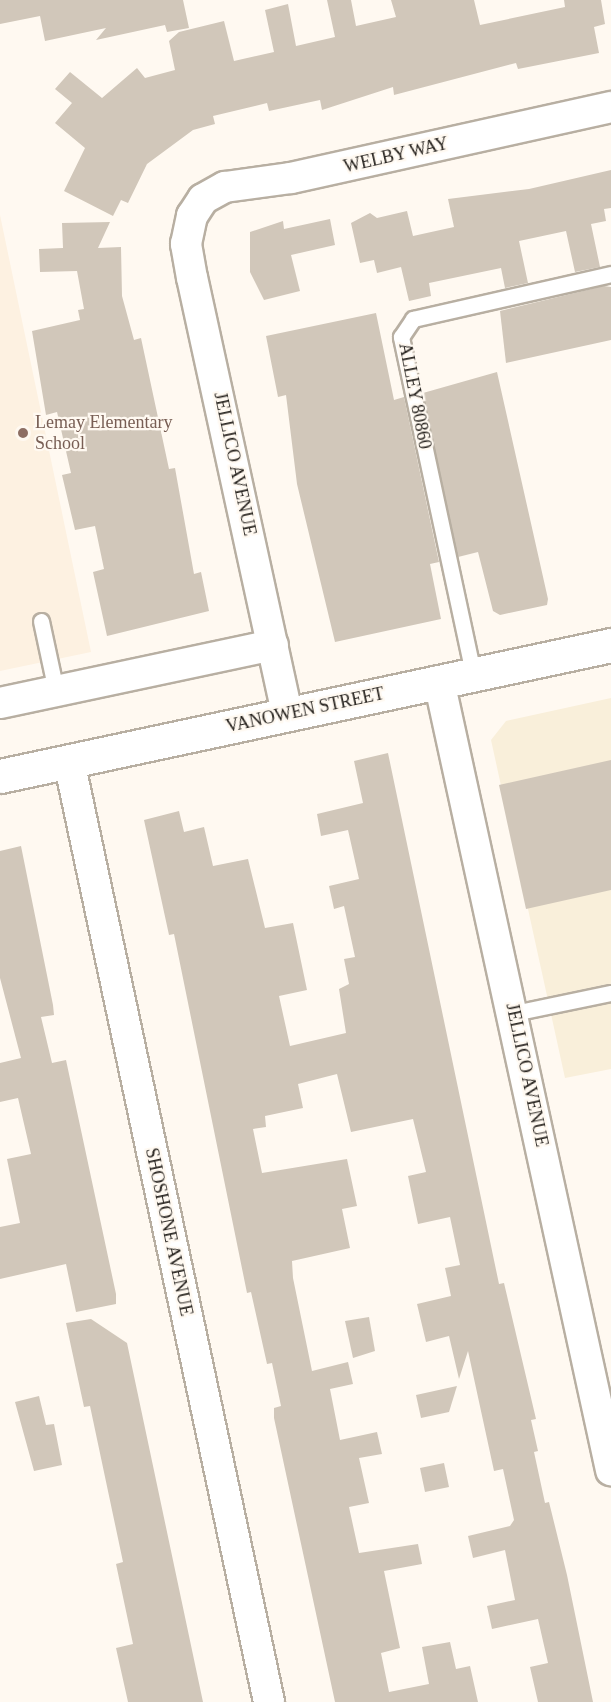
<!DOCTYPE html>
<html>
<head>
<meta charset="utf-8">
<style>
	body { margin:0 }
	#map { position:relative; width:611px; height:1702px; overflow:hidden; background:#fff9f1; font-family:"Times New Roman",serif }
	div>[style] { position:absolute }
	.commercial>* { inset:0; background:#f9efda }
	.built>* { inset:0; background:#fdf1e1 }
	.building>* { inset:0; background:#d1c7ba }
	.roads { filter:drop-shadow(2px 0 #b8afa2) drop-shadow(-2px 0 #b8afa2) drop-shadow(0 2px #b8afa2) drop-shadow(0 -2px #b8afa2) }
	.lane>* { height:15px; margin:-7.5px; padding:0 7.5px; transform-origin:7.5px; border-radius:7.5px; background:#fff }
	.street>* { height:30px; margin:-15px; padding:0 15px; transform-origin:15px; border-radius:15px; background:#fff }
	.secondary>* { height:33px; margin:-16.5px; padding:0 16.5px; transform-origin:16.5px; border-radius:16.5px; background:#fff }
	.dots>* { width:16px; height:16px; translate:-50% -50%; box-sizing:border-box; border:3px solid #fff9f1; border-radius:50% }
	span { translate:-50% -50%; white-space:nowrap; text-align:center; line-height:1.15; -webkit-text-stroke:4.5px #fff9f1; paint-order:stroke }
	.street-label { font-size:18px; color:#26221e }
	.education-label { font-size:18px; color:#785e54 }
	.left { translate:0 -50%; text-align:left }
</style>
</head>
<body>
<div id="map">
	<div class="commercial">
		<div style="clip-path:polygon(611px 698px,611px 1069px,565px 1078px,491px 740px,506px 721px)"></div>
	</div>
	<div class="built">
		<div style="clip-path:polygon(0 215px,91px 652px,0 671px)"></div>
	</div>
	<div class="building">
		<div style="clip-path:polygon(0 0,183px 0,189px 28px,167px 32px,165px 25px,96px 40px,106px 28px,45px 41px,40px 16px,0 24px)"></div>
		<div style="clip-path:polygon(327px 0,351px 0,356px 26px,396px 17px,391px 0,474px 0,480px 25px,565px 7px,564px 0,601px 0,605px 24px,594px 27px,599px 53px,518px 69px,516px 63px,394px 95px,393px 87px,322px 110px,320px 100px,269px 111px,267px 103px,213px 116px,215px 124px,193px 130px,147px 164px,128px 203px,121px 200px,113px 216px,64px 191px,85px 148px,55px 123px,72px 103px,55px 89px,70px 72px,102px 98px,137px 68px,145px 78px,175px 70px,169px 41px,179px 32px,224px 21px,234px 61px,274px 52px,265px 10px,288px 4px,296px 46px,335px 37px)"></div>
		<div style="clip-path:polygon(611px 170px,611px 208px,604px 209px,606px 221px,591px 224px,600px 267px,575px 272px,566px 231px,519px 241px,528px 283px,505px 288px,501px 268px,429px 283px,431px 296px,409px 301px,401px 267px,377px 273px,374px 260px,360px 263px,351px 223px,370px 213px,377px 218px,407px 211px,413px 236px,454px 227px,448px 199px,529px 189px)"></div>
		<div style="clip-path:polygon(330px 219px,335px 245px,291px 255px,300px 291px,264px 300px,250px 272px,250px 232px,283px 221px,284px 229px)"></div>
		<div style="clip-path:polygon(110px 222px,98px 248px,121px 247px,122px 296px,134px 340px,141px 338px,169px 469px,175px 468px,194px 574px,201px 572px,209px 611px,107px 636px,93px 572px,104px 569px,95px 526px,75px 530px,62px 475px,71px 473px,57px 412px,46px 415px,32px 331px,80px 320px,78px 310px,84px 309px,77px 271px,40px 272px,39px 249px,63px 248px,62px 223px)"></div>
		<div style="clip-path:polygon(604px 286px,611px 287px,611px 340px,506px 363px,500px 311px)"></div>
		<div style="clip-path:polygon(376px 313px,394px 400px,404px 397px,439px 562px,430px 564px,441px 619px,335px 642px,297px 484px,286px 395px,278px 397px,266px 336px)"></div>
		<div style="clip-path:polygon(497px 372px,548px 599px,547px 605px,500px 615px,493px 611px,478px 552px,458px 557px,423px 393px)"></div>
		<div style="clip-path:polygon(388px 753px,499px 1284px,504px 1283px,536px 1419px,531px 1420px,538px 1451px,534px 1452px,545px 1503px,549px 1502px,567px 1575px,593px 1702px,538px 1702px,530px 1667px,548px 1663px,538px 1619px,492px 1629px,487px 1606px,515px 1600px,505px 1550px,473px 1558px,468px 1536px,510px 1526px,514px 1520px,503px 1469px,494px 1471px,468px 1351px,459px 1379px,449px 1336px,426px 1342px,417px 1304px,451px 1296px,445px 1268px,460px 1265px,450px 1217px,418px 1224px,408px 1176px,426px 1172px,413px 1119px,351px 1132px,337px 1074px,298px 1084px,303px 1108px,265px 1116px,266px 1127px,253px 1129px,262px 1173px,347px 1159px,357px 1206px,342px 1209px,350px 1248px,292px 1261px,293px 1278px,312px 1371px,348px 1362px,353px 1384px,330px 1389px,340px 1440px,377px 1432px,382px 1454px,359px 1458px,369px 1503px,349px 1507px,359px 1553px,418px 1544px,422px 1564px,384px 1571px,400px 1648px,381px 1653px,389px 1692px,429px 1684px,422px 1647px,450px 1642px,456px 1669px,470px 1666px,478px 1702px,335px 1702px,274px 1418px,274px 1408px,281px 1406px,272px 1363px,267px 1364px,251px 1292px,247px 1293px,174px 934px,169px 935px,144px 820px,179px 811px,184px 832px,204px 827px,213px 866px,248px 859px,265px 928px,293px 923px,307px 990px,279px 996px,290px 1046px,346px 1033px,339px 989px,349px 984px,344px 959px,355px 957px,344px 906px,334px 909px,329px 886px,359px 879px,348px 830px,321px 836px,317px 814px,363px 803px,354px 761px)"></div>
		<div style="clip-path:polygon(611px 760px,611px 890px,526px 909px,499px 785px)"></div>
		<div style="clip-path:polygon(21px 846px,53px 1005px,54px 1015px,41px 1017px,52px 1063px,66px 1060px,116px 1294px,116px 1304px,76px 1312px,66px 1264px,0 1279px,0 1227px,20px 1223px,7px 1159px,31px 1154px,18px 1098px,0 1102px,0 1063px,21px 1058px,0 978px,0 851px)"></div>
		<div style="clip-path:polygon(369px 1317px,375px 1351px,353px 1358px,345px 1321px)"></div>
		<div style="clip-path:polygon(91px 1319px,127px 1343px,203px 1702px,128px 1702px,116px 1648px,133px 1644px,116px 1564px,123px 1562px,90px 1406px,84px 1407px,66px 1323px)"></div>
		<div style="clip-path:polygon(457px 1386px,449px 1412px,421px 1418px,416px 1395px)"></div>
		<div style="clip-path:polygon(39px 1396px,46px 1425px,54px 1424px,62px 1465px,34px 1471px,15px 1402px)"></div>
		<div style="clip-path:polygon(444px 1463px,449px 1487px,425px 1492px,420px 1468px)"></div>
	</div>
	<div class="roads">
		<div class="lane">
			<div style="left:41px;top:621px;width:72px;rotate:77.9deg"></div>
			<div style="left:473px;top:673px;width:344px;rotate:-102.1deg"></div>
			<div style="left:401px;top:337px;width:22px;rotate:-56deg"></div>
			<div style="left:413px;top:319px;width:203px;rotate:-12.8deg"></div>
			<div style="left:514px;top:1013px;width:99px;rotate:-11.7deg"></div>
		</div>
		<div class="street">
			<div style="left:439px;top:681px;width:808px;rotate:77.7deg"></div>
			<div style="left:0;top:703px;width:279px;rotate:-12deg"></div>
			<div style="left:287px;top:713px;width:445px;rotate:-102.3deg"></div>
			<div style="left:192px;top:278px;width:35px;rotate:-100deg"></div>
			<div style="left:186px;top:244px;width:29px;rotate:-78deg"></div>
			<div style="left:192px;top:216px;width:20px;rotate:-57deg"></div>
			<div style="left:203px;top:199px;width:25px;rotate:-29deg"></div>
			<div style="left:225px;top:187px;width:67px;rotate:-7.8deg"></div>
			<div style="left:291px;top:178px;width:328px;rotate:-12.5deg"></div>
			<div style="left:69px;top:761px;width:962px;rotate:78deg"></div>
		</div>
		<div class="secondary">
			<div style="left:0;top:776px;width:625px;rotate:-12.1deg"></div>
		</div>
	</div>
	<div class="dots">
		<div style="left:23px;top:433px;background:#8d6e63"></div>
	</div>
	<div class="street-label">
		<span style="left:396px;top:155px;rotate:-13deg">WELBY WAY</span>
		<span style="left:415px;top:396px;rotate:79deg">ALLEY 80860</span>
		<span style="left:235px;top:464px;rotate:78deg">JELLICO AVENUE</span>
		<span style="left:305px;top:710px;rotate:-12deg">VANOWEN STREET</span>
		<span style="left:527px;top:1075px;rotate:78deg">JELLICO AVENUE</span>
		<span style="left:169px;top:1232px;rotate:78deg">SHOSHONE AVENUE</span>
	</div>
	<div class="education-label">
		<span class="left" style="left:35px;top:433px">Lemay Elementary<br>School</span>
	</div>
</div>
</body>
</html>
